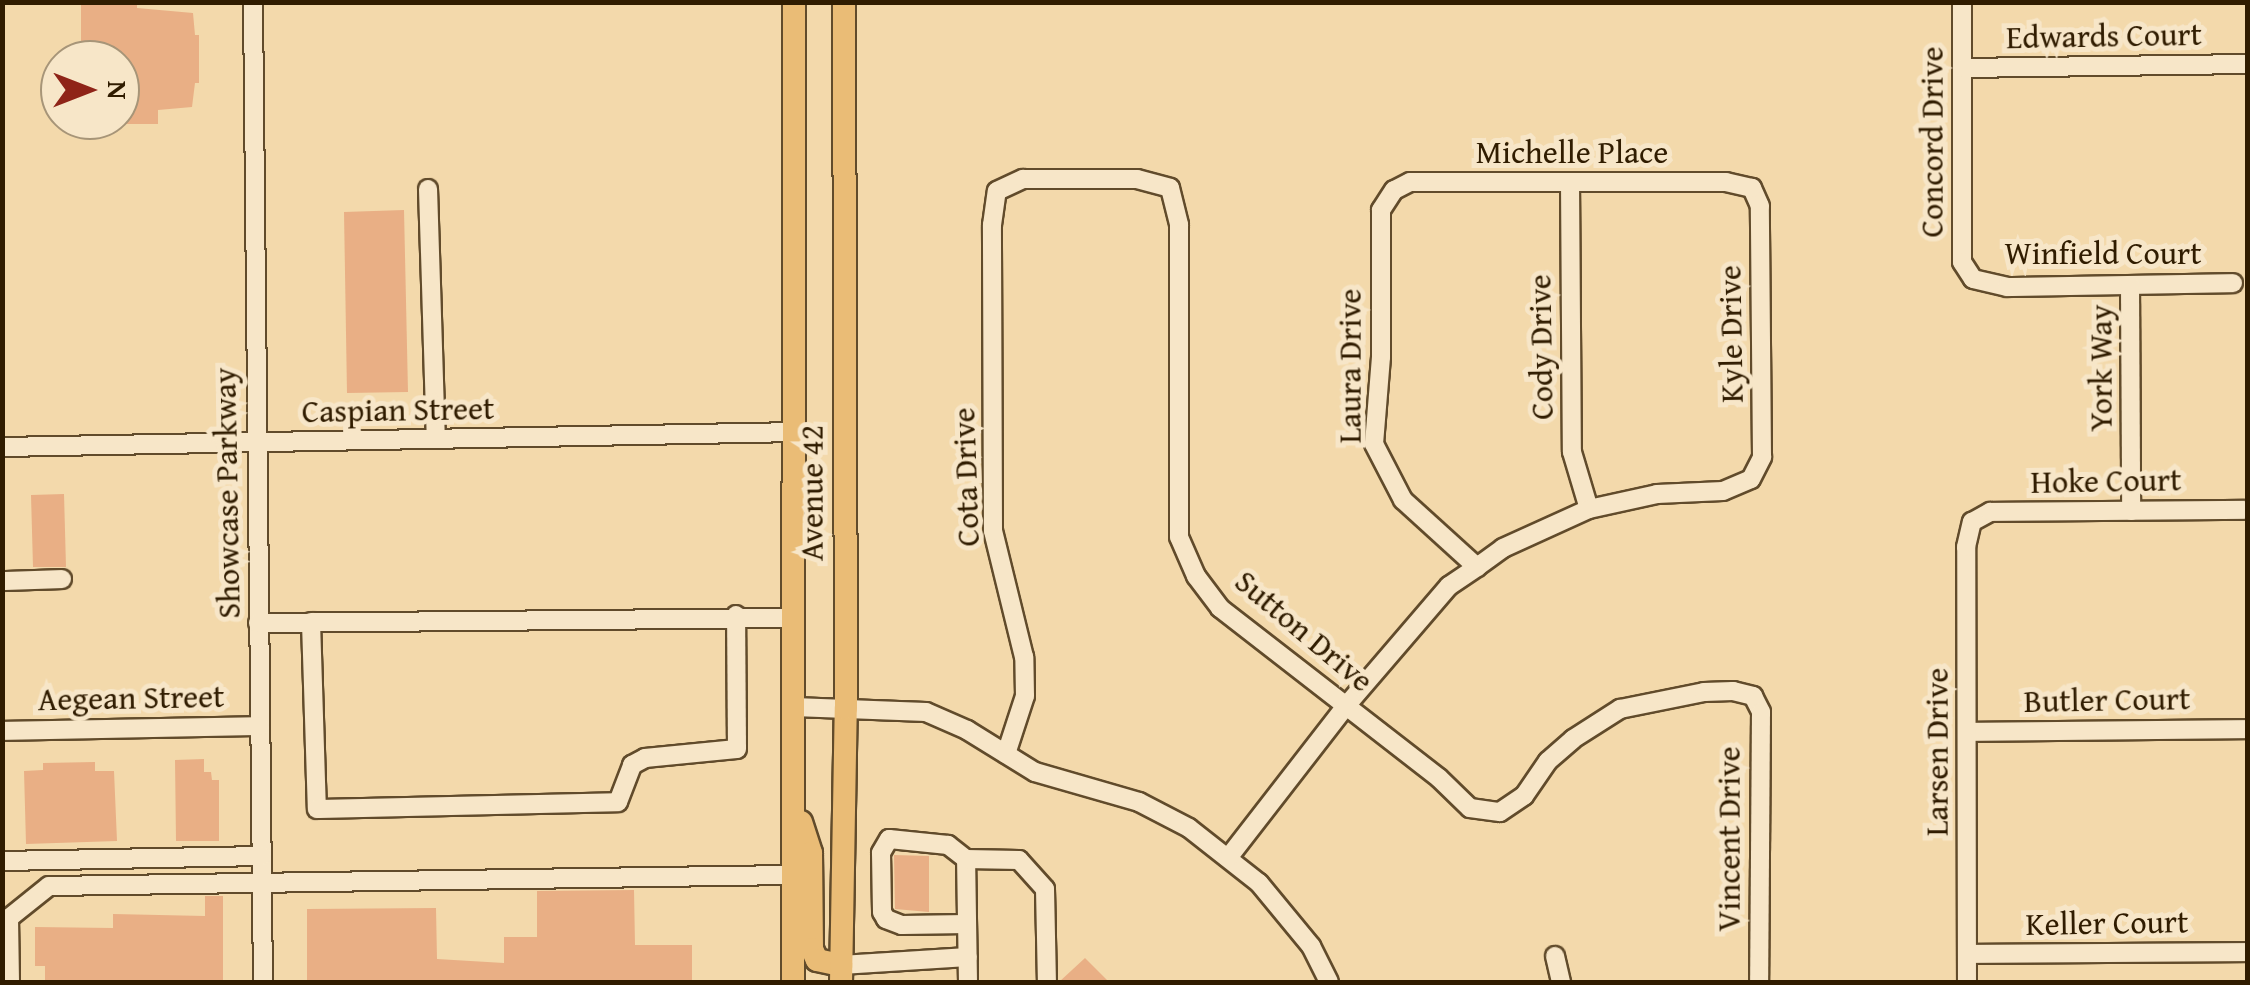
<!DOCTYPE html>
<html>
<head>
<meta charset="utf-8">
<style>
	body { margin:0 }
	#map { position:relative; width:2250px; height:985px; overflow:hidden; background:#f3d9ab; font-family:"Gentium Book Plus",serif }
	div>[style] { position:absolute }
	.building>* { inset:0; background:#e9af85 }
	.roads { filter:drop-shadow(2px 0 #614b2b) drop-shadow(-2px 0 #614b2b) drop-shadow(0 2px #614b2b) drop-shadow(0 -2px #614b2b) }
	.minor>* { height:18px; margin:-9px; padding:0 9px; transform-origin:9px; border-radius:9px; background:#f7e6c8 }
	.major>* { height:22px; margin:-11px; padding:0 11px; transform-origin:11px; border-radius:11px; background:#eabc76 }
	span { translate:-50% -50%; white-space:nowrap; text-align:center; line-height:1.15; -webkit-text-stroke:10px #f7e6c8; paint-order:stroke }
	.street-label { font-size:32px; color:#301c00 }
	.frame { position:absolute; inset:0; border:5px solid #301c00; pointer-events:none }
	.north { position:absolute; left:40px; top:40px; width:100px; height:100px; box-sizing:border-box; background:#f7e6c8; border:2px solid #a79578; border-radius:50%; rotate:90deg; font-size:28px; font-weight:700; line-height:40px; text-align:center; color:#301c00 }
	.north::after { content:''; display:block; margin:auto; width:35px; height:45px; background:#8f2418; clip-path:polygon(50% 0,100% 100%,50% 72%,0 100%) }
</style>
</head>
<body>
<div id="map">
	<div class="building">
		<div style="clip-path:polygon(81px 2px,137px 2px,137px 8px,193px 13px,195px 35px,199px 35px,199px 83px,195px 83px,192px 107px,158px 110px,158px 124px,120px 124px,120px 60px,81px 60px)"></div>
		<div style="clip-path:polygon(404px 210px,408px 392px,347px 393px,344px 212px)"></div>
		<div style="clip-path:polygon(64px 494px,66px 567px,33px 567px,31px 495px)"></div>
		<div style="clip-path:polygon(204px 759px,204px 772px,211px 772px,212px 780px,219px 780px,219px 841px,176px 841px,175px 760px)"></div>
		<div style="clip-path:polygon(95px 762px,95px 771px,114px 771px,117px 841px,26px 844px,24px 771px,43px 770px,43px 763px)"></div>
		<div style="clip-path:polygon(894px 855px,929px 856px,929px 912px,895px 909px)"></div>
		<div style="clip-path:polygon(634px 890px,635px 945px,692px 945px,692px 982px,307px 982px,307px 909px,436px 908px,437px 959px,504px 963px,504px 937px,537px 937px,537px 891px)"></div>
		<div style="clip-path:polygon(205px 896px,223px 896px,223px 982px,45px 982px,45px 966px,35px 966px,35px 927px,113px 928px,113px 914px,205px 916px)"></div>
		<div style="clip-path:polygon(1085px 958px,1109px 982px,1059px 982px)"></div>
	</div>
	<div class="roads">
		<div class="minor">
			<div style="left:253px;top:2px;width:980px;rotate:89.42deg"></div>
			<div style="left:1962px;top:2px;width:260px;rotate:90deg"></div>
			<div style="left:1962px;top:262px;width:20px;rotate:57deg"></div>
			<div style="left:1973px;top:279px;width:35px;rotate:13deg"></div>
			<div style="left:2007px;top:287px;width:226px;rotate:-1deg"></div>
			<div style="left:1962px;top:68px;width:286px;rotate:-0.8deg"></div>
			<div style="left:1570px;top:182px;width:270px;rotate:89.6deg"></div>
			<div style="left:1572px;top:452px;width:59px;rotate:73.4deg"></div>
			<div style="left:428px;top:189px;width:250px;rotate:88.2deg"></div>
			<div style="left:2130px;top:285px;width:226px;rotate:89.7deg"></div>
			<div style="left:2px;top:447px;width:794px;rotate:-1.08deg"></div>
			<div style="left:2px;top:581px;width:60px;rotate:-1.9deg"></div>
			<div style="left:311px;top:622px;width:187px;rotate:88.2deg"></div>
			<div style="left:317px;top:809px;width:301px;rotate:-1.3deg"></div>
			<div style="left:618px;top:802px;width:40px;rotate:-69deg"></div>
			<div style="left:632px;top:765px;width:15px;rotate:-28deg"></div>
			<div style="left:645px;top:758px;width:92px;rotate:-5.6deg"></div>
			<div style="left:737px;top:749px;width:134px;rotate:-90.4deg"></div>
			<div style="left:258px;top:623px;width:537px;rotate:-0.53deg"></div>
			<div style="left:794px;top:707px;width:132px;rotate:2.2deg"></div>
			<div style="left:926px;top:712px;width:45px;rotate:23.7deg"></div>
			<div style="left:967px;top:730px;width:80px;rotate:31.7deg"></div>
			<div style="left:1035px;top:772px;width:108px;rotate:16.1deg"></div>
			<div style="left:1139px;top:802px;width:56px;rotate:27.5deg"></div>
			<div style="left:1189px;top:828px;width:89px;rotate:38.2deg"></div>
			<div style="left:1259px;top:883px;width:82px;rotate:50.5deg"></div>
			<div style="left:1311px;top:946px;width:40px;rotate:63.4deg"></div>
			<div style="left:2px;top:731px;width:258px;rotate:-1.1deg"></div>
			<div style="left:1967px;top:732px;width:281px;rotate:-0.6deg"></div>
			<div style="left:1006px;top:754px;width:61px;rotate:-71.9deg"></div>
			<div style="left:1025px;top:696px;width:39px;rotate:-91deg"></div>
			<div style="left:1024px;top:657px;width:130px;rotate:-103.8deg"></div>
			<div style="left:993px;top:531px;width:306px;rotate:-90.2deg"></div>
			<div style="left:992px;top:225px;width:34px;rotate:-82deg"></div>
			<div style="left:997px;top:191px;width:29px;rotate:-25deg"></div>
			<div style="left:1023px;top:179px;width:114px"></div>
			<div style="left:1137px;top:179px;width:34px;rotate:15deg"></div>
			<div style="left:1170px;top:188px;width:38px;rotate:76deg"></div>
			<div style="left:1179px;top:225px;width:312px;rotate:90deg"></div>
			<div style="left:1179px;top:537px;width:43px;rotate:66.4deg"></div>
			<div style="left:1196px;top:576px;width:40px;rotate:53deg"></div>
			<div style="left:1220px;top:608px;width:277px;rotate:37.8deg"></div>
			<div style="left:1439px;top:778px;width:43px;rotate:44.1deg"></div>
			<div style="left:1470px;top:808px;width:30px;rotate:8deg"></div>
			<div style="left:1500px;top:812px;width:29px;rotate:-34deg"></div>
			<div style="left:1524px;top:796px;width:42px;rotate:-55.6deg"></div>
			<div style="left:1548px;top:761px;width:33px;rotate:-41deg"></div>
			<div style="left:1573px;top:739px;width:56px;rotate:-32.6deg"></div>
			<div style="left:1620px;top:709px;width:86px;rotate:-11.4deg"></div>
			<div style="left:1704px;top:692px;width:29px;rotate:-2deg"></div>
			<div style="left:1733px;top:691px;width:21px;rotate:14deg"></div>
			<div style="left:1753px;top:696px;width:18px;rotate:63deg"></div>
			<div style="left:1761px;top:712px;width:270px;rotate:90.4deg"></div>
			<div style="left:1228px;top:858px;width:192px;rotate:-52.2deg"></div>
			<div style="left:1346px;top:706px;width:158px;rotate:-49.4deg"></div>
			<div style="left:1449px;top:586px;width:34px;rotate:-34deg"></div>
			<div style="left:1477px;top:567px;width:32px;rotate:-36deg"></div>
			<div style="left:1503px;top:548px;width:94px;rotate:-24.4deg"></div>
			<div style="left:1589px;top:509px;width:70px;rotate:-12.4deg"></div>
			<div style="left:1657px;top:494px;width:66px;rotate:-2.6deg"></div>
			<div style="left:1723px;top:491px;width:30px;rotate:-23deg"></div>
			<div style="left:1751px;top:479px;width:25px;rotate:-63deg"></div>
			<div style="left:1762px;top:457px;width:251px;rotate:-90.5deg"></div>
			<div style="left:1760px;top:206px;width:20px;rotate:-114deg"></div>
			<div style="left:1752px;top:188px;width:27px;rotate:-167deg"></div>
			<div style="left:1726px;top:182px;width:316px;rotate:180deg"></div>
			<div style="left:1410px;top:182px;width:18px;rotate:153deg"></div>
			<div style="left:1394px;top:190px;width:24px;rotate:123deg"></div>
			<div style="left:1381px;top:210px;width:147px;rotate:90deg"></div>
			<div style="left:1381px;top:357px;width:87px;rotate:94.6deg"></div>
			<div style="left:1374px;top:444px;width:63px;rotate:62.6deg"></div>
			<div style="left:1403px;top:500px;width:100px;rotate:42.2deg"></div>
			<div style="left:966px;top:859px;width:23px;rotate:-142deg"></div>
			<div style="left:948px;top:845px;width:59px;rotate:-174.2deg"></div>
			<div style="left:889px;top:839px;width:16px;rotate:120deg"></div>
			<div style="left:881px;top:853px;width:59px;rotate:89deg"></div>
			<div style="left:882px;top:912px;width:8px;rotate:60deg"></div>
			<div style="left:886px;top:919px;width:17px;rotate:21deg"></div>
			<div style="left:902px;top:925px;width:65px;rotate:-0.9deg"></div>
			<div style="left:2px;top:861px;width:260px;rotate:-1.1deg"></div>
			<div style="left:1967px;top:954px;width:281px;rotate:-0.4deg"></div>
			<div style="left:1555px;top:956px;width:27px;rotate:77deg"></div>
			<div style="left:841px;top:965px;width:127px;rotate:-3.6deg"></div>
			<div style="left:10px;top:982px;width:64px;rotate:-90.9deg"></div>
			<div style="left:9px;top:918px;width:51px;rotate:-38.7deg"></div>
			<div style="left:49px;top:886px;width:744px;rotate:-0.85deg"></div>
			<div style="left:968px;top:982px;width:123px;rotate:-90.9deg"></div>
			<div style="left:966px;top:859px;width:53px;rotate:1.1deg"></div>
			<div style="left:1019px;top:860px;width:39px;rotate:48deg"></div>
			<div style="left:1045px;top:889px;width:93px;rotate:88.8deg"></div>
			<div style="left:1967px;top:982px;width:435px;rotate:-90.1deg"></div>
			<div style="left:1966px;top:547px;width:26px;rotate:-77deg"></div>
			<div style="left:1972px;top:522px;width:21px;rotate:-29deg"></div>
			<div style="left:1990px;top:512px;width:254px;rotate:-0.5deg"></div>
		</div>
		<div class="major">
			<div style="left:801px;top:822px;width:33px;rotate:72deg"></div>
			<div style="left:811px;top:853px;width:96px;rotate:89.4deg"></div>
			<div style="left:812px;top:949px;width:12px;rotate:66deg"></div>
			<div style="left:817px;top:960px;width:25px;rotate:12deg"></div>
			<div style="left:793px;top:982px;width:980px;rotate:-89.94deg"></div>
			<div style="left:841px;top:982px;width:274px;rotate:-89deg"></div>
			<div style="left:846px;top:708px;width:706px;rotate:-90.16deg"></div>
		</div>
	</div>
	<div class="street-label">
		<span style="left:2104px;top:36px;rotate:-1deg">Edwards Court</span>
		<span style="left:1932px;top:142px;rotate:-90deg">Concord Drive</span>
		<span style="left:1572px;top:152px">Michelle Place</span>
		<span style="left:2103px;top:253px">Winfield Court</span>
		<span style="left:1731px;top:334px;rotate:-91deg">Kyle Drive</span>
		<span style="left:1541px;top:347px;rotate:-91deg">Cody Drive</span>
		<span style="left:1350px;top:366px;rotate:-90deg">Laura Drive</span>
		<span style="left:2101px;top:368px;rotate:-90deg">York Way</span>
		<span style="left:398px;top:410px;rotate:-1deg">Caspian Street</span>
		<span style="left:966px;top:477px;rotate:-92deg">Cota Drive</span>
		<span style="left:2106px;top:481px;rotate:-1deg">Hoke Court</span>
		<span style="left:227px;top:493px;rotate:-91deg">Showcase Parkway</span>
		<span style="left:812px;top:493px;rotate:-90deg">Avenue 42</span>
		<span style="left:1304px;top:631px;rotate:40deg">Sutton Drive</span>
		<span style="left:131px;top:698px;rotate:-1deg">Aegean Street</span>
		<span style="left:2107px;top:700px;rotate:-1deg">Butler Court</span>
		<span style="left:1937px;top:752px;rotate:-90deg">Larsen Drive</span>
		<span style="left:1729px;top:839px;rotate:-90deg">Vincent Drive</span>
		<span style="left:2107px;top:923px;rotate:-1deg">Keller Court</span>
	</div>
	<div class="frame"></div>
	<div class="north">N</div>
</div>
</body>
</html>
